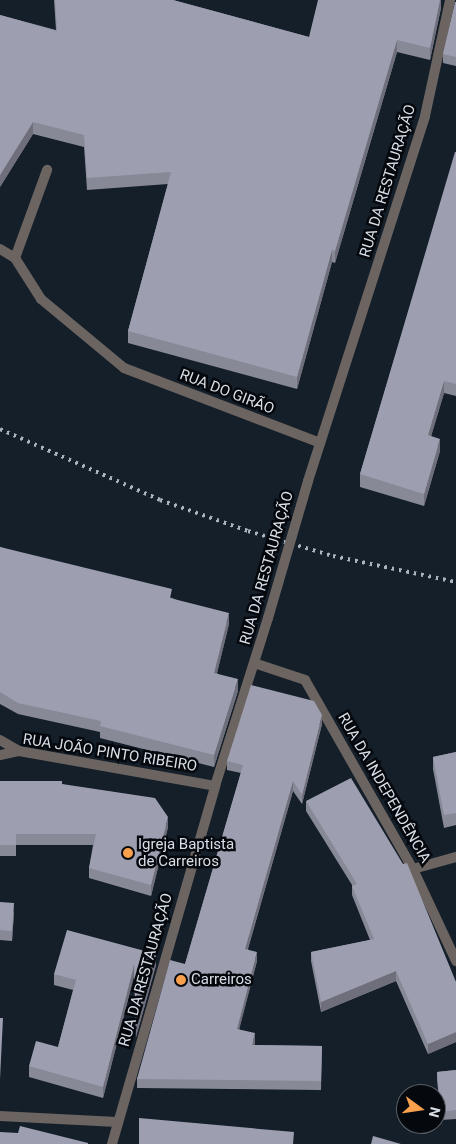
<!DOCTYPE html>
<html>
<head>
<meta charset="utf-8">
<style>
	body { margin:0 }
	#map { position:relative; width:456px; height:1144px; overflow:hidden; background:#141f2a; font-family:Roboto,sans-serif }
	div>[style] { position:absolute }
	.service>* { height:10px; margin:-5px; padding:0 5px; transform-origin:5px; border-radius:5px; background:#6c6460 }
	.minor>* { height:10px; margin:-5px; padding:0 5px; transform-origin:5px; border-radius:5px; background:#6c6460 }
	.rail>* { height:4px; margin-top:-2px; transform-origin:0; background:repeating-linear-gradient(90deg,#abb3bb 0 2.5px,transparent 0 7.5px) }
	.minor-bridge>* { height:10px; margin:-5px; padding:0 5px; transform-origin:5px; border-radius:5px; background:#6c6460 }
	.wall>* { inset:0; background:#878997 }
	.shaded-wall>* { inset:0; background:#6e6f7b }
	.building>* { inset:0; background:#9d9fb0 }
	.dots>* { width:14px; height:14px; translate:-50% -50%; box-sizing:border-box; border:2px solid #05080d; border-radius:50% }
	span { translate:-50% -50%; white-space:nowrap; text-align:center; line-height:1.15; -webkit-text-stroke:5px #05080d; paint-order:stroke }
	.street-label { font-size:15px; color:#d8dfe7 }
	.poi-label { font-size:15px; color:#d8dfe7 }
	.left { translate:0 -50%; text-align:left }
	.north { position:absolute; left:396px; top:1084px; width:50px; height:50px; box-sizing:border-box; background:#05080d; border:1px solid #595e64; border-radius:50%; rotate:104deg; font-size:14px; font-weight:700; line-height:20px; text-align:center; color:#d8dfe7 }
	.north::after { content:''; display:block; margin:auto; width:18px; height:22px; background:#f9a04d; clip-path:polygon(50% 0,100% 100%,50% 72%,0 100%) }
</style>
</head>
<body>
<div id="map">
	<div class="service">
		<div style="left:0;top:249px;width:17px;rotate:31deg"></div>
		<div style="left:15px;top:258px;width:49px;rotate:57.6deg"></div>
		<div style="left:41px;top:299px;width:108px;rotate:39.7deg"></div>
		<div style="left:15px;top:258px;width:94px;rotate:-70deg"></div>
	</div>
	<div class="minor">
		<div style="left:124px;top:368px;width:210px;rotate:20.9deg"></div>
		<div style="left:308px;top:481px;width:383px;rotate:-72.2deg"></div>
		<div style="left:425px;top:116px;width:119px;rotate:-77.8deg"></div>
		<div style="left:254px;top:663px;width:54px;rotate:18.4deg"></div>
		<div style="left:305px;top:680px;width:218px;rotate:60.3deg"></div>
		<div style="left:413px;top:869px;width:102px;rotate:64.9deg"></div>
		<div style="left:0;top:740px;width:22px;rotate:30deg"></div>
		<div style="left:0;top:755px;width:19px;rotate:-12deg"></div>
		<div style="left:19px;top:751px;width:199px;rotate:10.1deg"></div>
		<div style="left:413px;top:869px;width:45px;rotate:-15.6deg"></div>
		<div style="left:0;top:1116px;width:117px;rotate:2.9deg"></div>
		<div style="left:112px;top:1144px;width:373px;rotate:-73.9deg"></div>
		<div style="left:215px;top:786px;width:176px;rotate:-72.5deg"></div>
	</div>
	<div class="rail">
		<div style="left:0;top:429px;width:175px;rotate:23.9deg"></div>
		<div style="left:160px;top:500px;width:93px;rotate:19.4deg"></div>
		<div style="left:248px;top:531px;width:89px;rotate:16.4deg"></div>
		<div style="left:333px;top:556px;width:126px;rotate:11.9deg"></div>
	</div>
	<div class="minor-bridge">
		<div style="left:268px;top:618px;width:143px;rotate:-73.7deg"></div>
	</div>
	<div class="wall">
		<div style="clip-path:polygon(54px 0,173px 0,309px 37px,441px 0,441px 8px,430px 60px,397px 52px,335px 263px,332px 262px,297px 389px,128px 343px,128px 331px,168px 184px,87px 190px,84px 147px,33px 134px,0 187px,0 15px,56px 30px)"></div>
		<div style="clip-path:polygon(456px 2px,456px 66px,443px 63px,443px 54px)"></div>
		<div style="clip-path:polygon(456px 152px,456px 396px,444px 393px,431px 436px,440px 451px,424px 506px,360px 487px,360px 474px)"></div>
		<div style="clip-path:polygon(0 547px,172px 598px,229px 624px,217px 673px,238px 691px,214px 767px,100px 738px,100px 732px,18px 714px,0 704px)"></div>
		<div style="clip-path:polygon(322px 724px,302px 804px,293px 791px,248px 949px,257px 961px,239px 1029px,255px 1043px,254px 1045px,322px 1046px,321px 1090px,137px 1088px,137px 1079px,185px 964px,241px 773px,227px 770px,227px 761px)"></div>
		<div style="clip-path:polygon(456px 752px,456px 825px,444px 828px,433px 769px,433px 757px)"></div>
		<div style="clip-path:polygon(0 781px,62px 784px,168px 827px,151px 896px,89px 878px,89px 868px,93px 845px,16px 845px,16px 856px,0 856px)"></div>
		<div style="clip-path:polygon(306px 801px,456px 982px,456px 1042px,428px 1054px,396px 981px,321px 1012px,311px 961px,311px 952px,370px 940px,352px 895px,352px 885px,306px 811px)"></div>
		<div style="clip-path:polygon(0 902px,14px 913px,12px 941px,0 940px)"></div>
		<div style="clip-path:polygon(156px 965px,136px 1037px,134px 976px,103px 1098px,29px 1077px,29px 1066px,58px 1047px,73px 990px,54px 985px,54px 974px)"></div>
		<div style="clip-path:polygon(456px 1070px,456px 1119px,441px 1120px,437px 1080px,437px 1072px)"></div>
	</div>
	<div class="shaded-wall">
		<div style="clip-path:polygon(440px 0,441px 0,441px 8px,430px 60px,430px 48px)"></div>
		<div style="clip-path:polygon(397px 40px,397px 52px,335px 263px,335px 251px)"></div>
		<div style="clip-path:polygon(33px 122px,33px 134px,0 187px,0 175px)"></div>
		<div style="clip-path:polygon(332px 250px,332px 262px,297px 389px,297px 377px)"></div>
		<div style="clip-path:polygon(444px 381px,444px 393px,428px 447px,428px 435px)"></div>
		<div style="clip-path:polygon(440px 439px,440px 451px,424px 506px,424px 494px)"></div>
		<div style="clip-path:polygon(229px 613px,229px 624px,214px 685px,214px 673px)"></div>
		<div style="clip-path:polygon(238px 679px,238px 691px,214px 767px,214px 755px)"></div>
		<div style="clip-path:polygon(322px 715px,322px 724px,302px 804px,302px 795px)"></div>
		<div style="clip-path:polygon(293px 781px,293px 791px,245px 958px,245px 949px)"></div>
		<div style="clip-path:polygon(168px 817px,168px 827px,151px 896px,151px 885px)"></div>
		<div style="clip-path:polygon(14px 903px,14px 913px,12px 941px,12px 931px)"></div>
		<div style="clip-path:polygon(257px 952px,257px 961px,237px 1038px,237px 1029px)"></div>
		<div style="clip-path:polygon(156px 954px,156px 965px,136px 1037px,136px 1026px)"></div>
		<div style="clip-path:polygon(134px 965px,134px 976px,103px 1098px,103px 1087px)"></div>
		<div style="clip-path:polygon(396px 971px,396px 981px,321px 1012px,321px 1002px)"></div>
		<div style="clip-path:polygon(456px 1032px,456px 1042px,428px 1054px,428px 1044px)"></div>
		<div style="clip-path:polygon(255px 1033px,255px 1043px,252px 1054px,252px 1045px)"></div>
	</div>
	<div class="building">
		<div style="clip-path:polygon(55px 0,173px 0,309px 37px,318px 0,440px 0,430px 48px,397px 40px,335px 251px,332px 250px,297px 377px,128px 331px,171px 172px,87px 178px,84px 135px,33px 122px,0 175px,0 15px,57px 31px)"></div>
		<div style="clip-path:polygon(455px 2px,456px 2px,456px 57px,443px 54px)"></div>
		<div style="clip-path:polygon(455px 152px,456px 152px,456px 384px,444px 381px,428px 435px,440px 439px,424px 494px,360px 474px)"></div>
		<div style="clip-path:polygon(0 547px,172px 589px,170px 598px,229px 613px,214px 673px,238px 679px,214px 755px,100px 726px,101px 721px,18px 703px,0 692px)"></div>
		<div style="clip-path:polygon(251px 685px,314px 701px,322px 715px,302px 795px,293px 781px,245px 949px,257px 952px,237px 1029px,255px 1033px,252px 1045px,322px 1046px,321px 1081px,137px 1079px,170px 960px,185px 964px,243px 765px,227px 761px)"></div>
		<div style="clip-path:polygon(456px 752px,456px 813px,444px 815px,433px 757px)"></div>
		<div style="clip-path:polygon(351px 778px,403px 864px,407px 863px,456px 982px,456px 1032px,428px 1044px,396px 971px,321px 1002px,311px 952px,374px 939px,352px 886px,357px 884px,306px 801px)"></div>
		<div style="clip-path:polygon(0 781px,62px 781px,62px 784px,155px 798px,168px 817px,151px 885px,89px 868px,96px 834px,16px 834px,16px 845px,0 845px)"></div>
		<div style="clip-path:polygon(0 902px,14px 903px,12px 931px,0 930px)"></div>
		<div style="clip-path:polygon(67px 930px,156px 954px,136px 1026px,134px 965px,103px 1087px,29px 1066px,36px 1041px,58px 1047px,76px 980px,54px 974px)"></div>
		<div style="clip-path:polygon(0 1018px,3px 1018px,0 1079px)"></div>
		<div style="clip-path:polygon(456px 1070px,456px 1110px,441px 1112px,437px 1072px)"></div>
		<div style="clip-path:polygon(139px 1118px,294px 1132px,293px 1144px,139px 1144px)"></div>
		<div style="clip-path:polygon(20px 1126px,88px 1143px,88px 1144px,0 1144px,0 1132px,18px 1133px)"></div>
		<div style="clip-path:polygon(373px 1136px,401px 1144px,371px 1144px)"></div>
	</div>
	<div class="dots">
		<div style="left:128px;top:853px;background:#f9a04d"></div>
		<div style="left:181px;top:980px;background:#f9a04d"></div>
	</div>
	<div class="street-label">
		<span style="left:388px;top:181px;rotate:-73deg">RUA DA RESTAURAÇÃO</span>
		<span style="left:227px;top:392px;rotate:21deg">RUA DO GIRÃO</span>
		<span style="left:267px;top:568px;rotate:-74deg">RUA DA RESTAURAÇÃO</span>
		<span style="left:110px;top:753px;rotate:9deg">RUA JOÃO PINTO RIBEIRO</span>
		<span style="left:384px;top:788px;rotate:60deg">RUA DA INDEPENDÊNCIA</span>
		<span style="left:146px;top:970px;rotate:-74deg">RUA DA RESTAURAÇÃO</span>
	</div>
	<div class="poi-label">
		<span class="left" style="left:138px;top:853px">Igreja Baptista<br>de Carreiros</span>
		<span class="left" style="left:191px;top:980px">Carreiros</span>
	</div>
	<div class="north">N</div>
</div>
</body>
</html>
